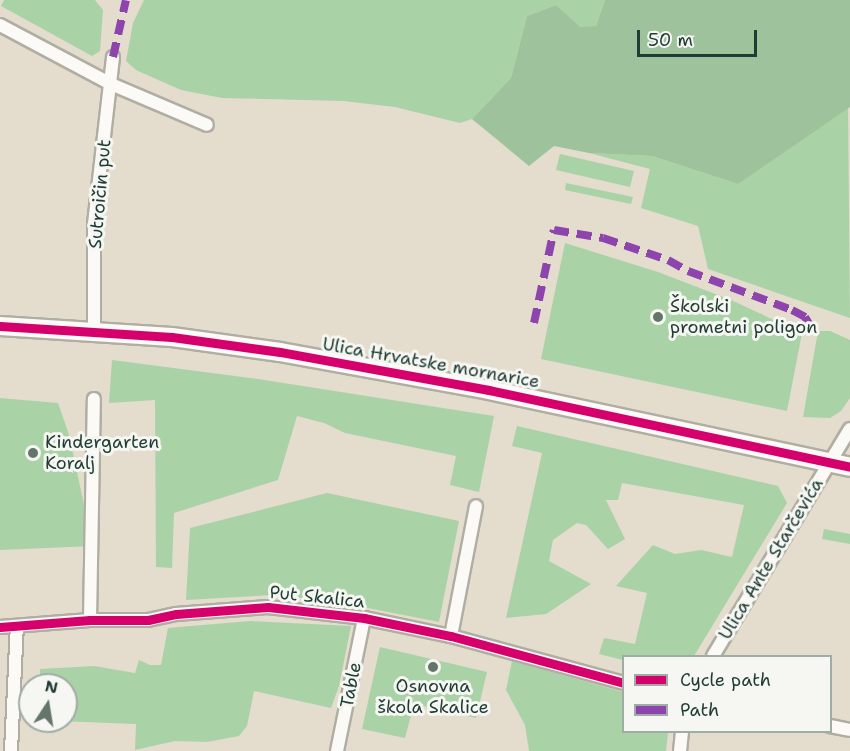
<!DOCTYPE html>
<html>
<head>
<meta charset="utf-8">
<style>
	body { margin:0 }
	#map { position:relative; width:850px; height:751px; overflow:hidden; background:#e4dccc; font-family:"Shantell Sans",sans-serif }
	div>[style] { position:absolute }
	.green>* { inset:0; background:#aad2a7 }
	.forest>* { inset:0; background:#9dc29c }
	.roads { filter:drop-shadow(2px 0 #b0aea3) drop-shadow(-2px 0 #b0aea3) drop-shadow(0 2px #b0aea3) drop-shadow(0 -2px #b0aea3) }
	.street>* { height:12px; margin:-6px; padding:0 6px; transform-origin:6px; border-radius:6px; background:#fbfaf7 }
	.secondary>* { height:18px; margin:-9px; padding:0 9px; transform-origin:9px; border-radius:9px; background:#fbfaf7 }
	.quiet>* { height:8px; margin-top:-4px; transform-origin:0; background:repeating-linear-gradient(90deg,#8e44ad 0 15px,transparent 0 23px) }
	.cycleway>* { height:9px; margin:-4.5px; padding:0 4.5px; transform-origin:4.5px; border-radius:4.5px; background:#d6006c }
	.dots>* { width:16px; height:16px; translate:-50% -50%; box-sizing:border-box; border:3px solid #f6f6f2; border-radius:50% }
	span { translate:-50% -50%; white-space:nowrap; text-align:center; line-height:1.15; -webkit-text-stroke:6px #f6f6f2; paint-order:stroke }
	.street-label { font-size:18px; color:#1f3d34 }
	.poi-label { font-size:18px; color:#1f3d34 }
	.left { translate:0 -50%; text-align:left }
	.legend { position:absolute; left:622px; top:655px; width:210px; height:78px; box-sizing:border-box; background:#f6f6f2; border:2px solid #a0aca6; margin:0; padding:8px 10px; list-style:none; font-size:18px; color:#1f3d34 }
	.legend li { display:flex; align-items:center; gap:12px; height:30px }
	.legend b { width:30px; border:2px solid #a0aca6 }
	.north { position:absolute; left:18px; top:673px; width:60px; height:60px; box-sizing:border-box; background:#f6f6f2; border:2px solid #a0aca6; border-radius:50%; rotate:12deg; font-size:16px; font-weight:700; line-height:24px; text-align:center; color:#1f3d34 }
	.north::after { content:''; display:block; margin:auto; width:21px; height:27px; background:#647569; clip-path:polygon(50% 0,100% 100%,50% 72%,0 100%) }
	.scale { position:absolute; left:637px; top:30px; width:120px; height:27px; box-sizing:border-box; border:3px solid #1f3d34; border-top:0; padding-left:8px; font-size:18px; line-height:21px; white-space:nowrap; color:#1f3d34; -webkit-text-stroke:4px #f6f6f2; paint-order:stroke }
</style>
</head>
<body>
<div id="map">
	<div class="green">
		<div style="clip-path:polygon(4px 0,95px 0,103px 10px,100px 51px,92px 56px,1px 6px)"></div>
		<div style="clip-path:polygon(144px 0,605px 0,596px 26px,580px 28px,556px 5px,527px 16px,511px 78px,472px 119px,460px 123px,395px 107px,343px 101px,222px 98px,181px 90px,136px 70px,126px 61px,133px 23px)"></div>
		<div style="clip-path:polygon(848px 105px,850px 318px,708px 269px,698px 226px,641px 208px,650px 169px,589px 153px,652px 156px,738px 184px)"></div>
		<div style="clip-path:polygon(560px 154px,634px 171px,630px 187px,556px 170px)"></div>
		<div style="clip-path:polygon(566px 183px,633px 197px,631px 204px,565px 190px)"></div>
		<div style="clip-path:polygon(565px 243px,658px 272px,731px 300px,802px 333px,787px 411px,541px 359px)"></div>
		<div style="clip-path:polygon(818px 331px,830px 331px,850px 340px,850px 398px,841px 411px,830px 418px,803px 417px)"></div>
		<div style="clip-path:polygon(112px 360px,258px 379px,494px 416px,479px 492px,450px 485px,456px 456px,345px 433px,324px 423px,297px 416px,278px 480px,174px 513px,172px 568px,156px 567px,155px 400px,109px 403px)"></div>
		<div style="clip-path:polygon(0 398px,58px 403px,69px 435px,93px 546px,0 550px)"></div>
		<div style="clip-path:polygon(517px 426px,778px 486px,787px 503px,694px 656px,624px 656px,623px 660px,599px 654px,604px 638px,635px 644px,647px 593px,616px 586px,653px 545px,675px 554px,701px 550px,732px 557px,744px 505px,622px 483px,618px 500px,606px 500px,625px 539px,608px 549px,586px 525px,577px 523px,553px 540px,549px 561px,591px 584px,546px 614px,506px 618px,542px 453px,512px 446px)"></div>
		<div style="clip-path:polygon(327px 493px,459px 521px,439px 622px,332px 601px,272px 595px,186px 600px,190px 528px)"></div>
		<div style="clip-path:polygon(824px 529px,850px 534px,850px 544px,822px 539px)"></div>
		<div style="clip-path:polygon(250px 621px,351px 626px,339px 686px,331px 708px,254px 691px,247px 726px,239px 736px,207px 742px,175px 741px,135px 750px,136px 724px,58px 721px,66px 721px,66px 685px,40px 685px,40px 669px,94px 666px,135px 673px,139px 660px,150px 665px,161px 665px,168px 628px)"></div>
		<div style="clip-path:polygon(380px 647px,487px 672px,476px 718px,414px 704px,405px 738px,362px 729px)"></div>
		<div style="clip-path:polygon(512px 661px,623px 692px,624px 732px,668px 732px,666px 751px,529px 751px,525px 725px,506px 690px)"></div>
	</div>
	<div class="forest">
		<div style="clip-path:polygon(605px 0,850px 0,850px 107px,738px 184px,652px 156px,589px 153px,554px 146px,529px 166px,472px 119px,511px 78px,527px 16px,556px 5px,580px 27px,596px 26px)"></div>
	</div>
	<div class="roads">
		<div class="street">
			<div style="left:0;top:25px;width:126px;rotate:28deg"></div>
			<div style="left:111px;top:84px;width:104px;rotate:23.1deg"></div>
			<div style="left:94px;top:331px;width:107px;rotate:-90deg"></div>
			<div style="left:94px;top:224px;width:168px;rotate:-83.5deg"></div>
			<div style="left:90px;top:620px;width:221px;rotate:-89deg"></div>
			<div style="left:0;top:627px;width:90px;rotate:-4.4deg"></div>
			<div style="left:90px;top:620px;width:58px"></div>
			<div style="left:148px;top:620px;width:29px;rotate:-12deg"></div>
			<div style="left:176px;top:614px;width:92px;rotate:-4.4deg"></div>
			<div style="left:268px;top:607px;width:97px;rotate:6.5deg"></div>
			<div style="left:364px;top:618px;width:89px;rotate:11.7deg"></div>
			<div style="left:451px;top:636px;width:179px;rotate:15.2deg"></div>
			<div style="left:451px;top:636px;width:132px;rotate:-79.1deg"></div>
			<div style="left:713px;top:656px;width:265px;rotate:-58.9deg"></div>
			<div style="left:830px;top:726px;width:20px;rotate:11deg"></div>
			<div style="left:11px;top:751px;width:125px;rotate:-87.3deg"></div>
			<div style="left:337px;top:751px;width:136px;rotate:-78.5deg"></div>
			<div style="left:680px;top:751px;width:19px;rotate:-84deg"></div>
		</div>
		<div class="secondary">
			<div style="left:0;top:326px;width:172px;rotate:3.7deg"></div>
			<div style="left:172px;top:337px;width:109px;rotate:7.9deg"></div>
			<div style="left:280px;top:352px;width:212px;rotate:10.3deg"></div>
			<div style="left:489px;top:390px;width:369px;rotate:12deg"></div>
		</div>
	</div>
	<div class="quiet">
		<div style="left:113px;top:57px;width:58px;rotate:-77.2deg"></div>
		<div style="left:534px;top:323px;width:95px;rotate:-77.9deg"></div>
		<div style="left:554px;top:230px;width:50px;rotate:9.3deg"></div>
		<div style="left:603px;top:238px;width:69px;rotate:18.7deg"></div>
		<div style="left:668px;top:260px;width:23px;rotate:29deg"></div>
		<div style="left:688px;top:271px;width:111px;rotate:20.6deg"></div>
		<div style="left:792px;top:310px;width:15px;rotate:28deg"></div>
		<div style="left:805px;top:317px;width:12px;rotate:59deg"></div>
	</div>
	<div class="cycleway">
		<div style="left:0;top:326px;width:172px;rotate:3.7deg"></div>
		<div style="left:172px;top:337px;width:109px;rotate:7.9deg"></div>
		<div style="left:280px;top:352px;width:212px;rotate:10.3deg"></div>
		<div style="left:489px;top:390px;width:369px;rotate:12deg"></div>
		<div style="left:0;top:627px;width:90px;rotate:-4.4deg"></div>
		<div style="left:90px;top:620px;width:58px"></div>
		<div style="left:148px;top:620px;width:29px;rotate:-12deg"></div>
		<div style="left:176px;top:614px;width:92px;rotate:-4.4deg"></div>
		<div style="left:268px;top:607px;width:97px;rotate:6.5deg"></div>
		<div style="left:364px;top:618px;width:89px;rotate:11.7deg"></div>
		<div style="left:451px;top:636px;width:179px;rotate:15.2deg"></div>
	</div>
	<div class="dots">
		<div style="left:658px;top:317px;background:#647569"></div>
		<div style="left:33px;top:453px;background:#647569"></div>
		<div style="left:433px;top:667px;background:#647569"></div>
	</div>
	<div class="street-label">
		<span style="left:100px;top:194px;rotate:-85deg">Sutroičin put</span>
		<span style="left:431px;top:363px;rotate:10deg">Ulica Hrvatske mornarice</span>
		<span style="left:771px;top:559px;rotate:-59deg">Ulica Ante Starčevića</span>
		<span style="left:317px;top:597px;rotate:6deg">Put Skalica</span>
		<span style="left:351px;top:685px;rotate:-79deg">Table</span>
	</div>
	<div class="poi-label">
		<span class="left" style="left:670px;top:317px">Školski<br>prometni poligon</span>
		<span class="left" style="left:45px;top:453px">Kindergarten<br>Koralj</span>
		<span style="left:433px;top:697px">Osnovna<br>škola Skalice</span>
	</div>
	<ul class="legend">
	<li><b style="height:8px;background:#d6006c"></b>Cycle path</li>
	<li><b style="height:8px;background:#8e44ad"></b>Path</li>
	</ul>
	<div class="north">N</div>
	<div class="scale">50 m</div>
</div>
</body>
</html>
